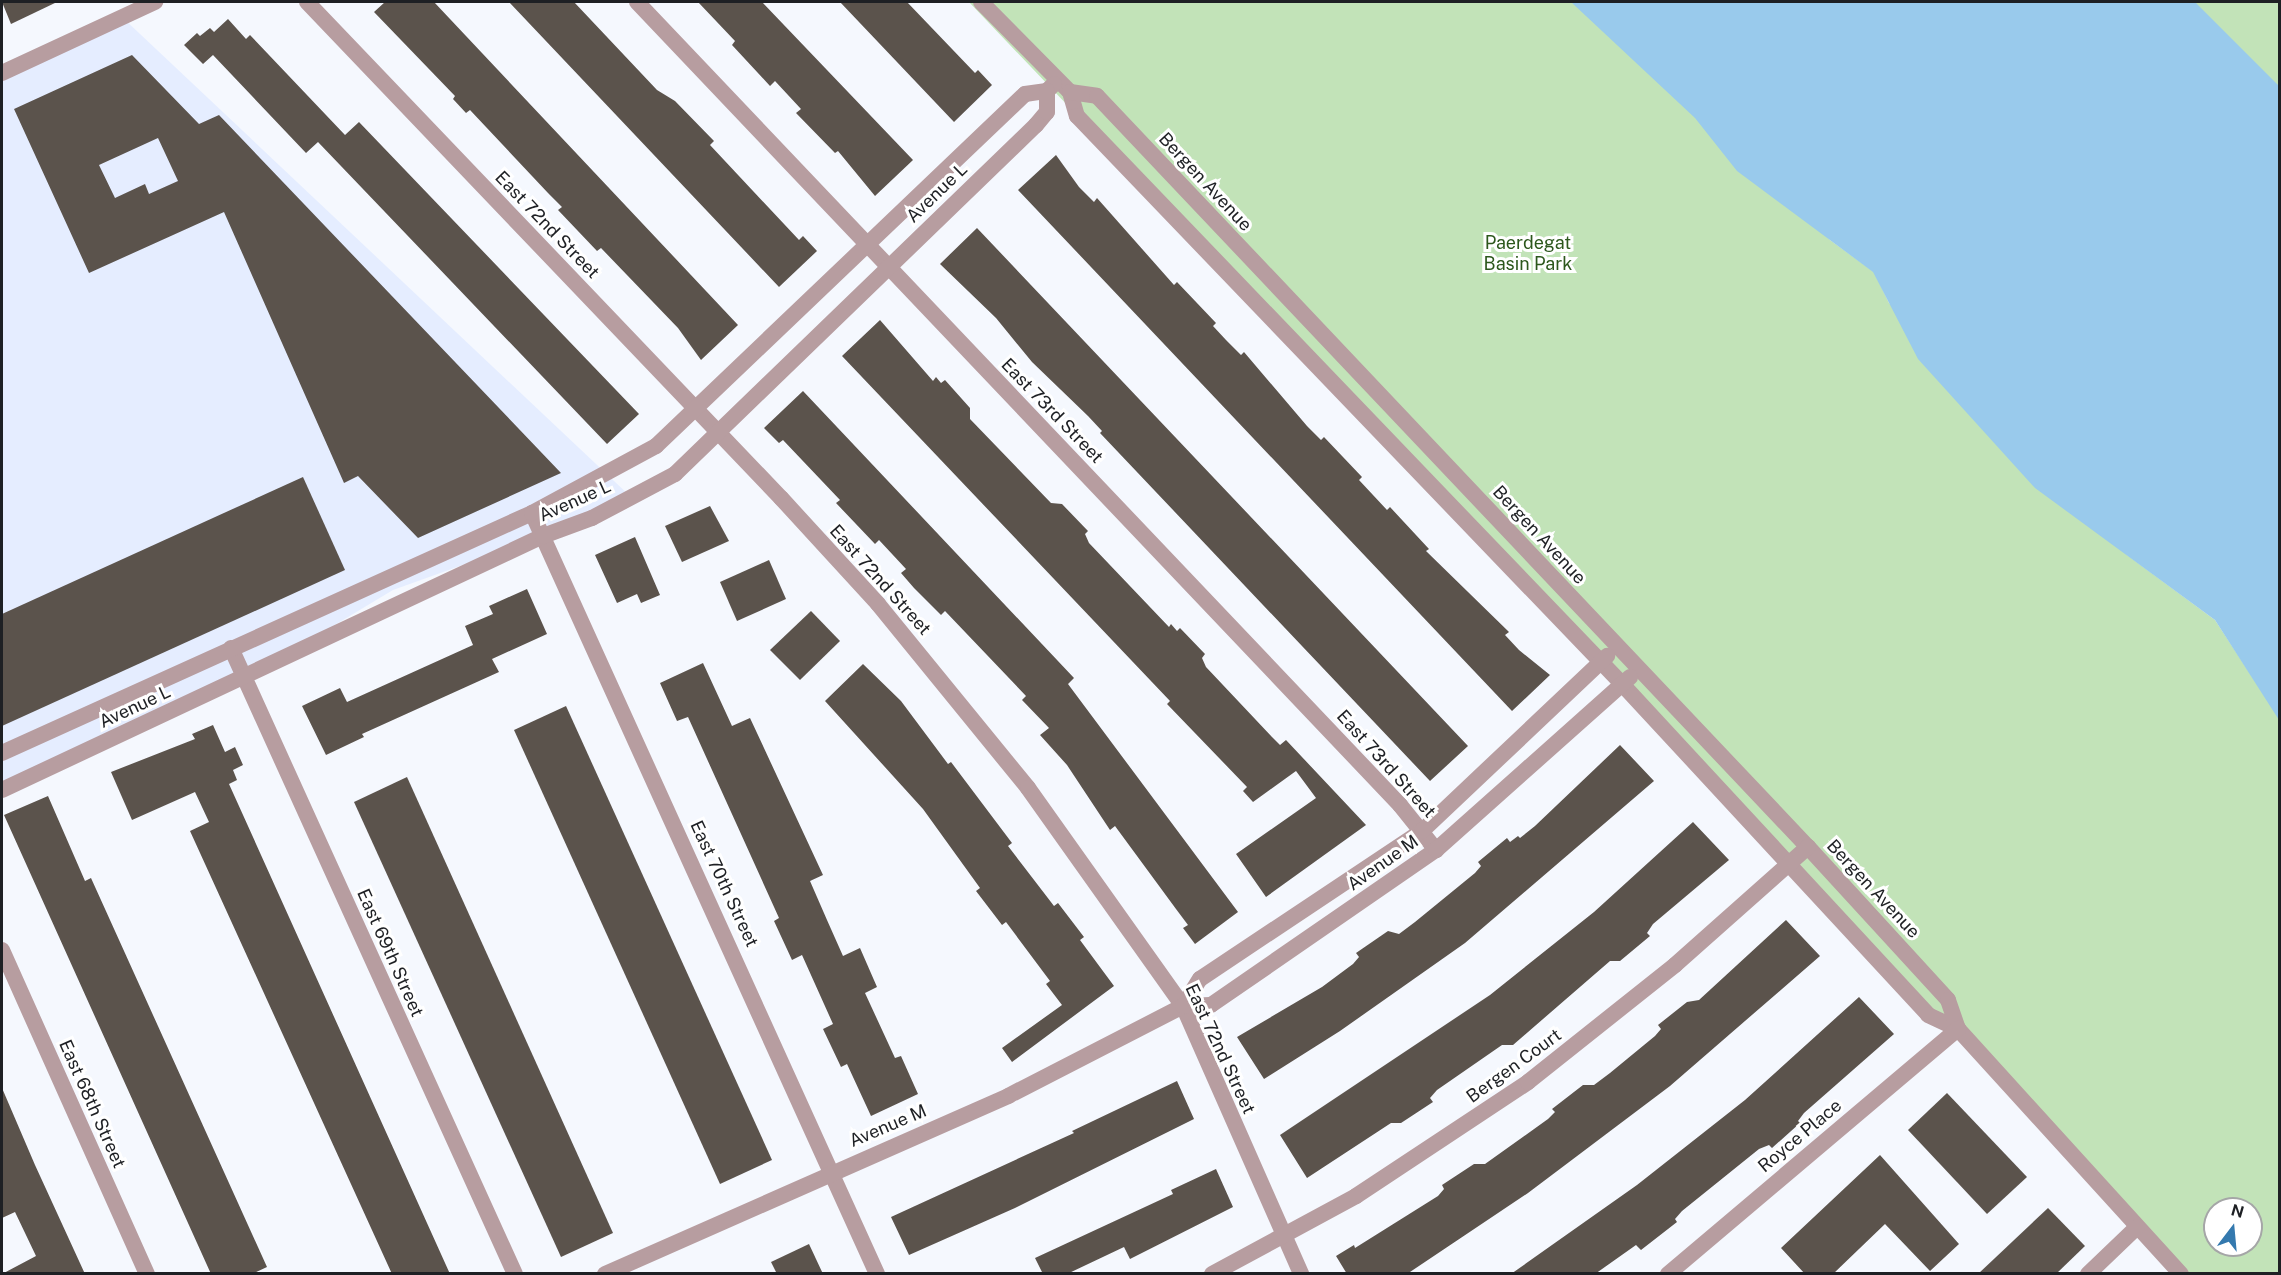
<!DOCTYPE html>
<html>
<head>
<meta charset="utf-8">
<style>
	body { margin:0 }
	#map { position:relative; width:2281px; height:1275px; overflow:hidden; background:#f5f8fe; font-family:"Public Sans",sans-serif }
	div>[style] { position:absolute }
	.built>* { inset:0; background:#e5edff }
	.green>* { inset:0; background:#c2e3b8 }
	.water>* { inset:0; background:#99caec }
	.building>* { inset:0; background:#5b534c }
	.minor>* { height:16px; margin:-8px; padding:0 8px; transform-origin:8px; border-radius:8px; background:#b79da0 }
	span { translate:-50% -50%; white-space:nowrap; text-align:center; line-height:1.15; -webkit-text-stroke:6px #fff; paint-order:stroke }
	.street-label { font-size:18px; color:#1e2024 }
	.park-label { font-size:18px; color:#2c571c }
	.frame { position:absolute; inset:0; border:3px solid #1e2024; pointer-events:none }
	.north { position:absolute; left:2203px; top:1197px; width:60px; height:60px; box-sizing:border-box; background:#fff; border:2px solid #a5a6a7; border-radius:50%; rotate:16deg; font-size:16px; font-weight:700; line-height:24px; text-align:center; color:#1e2024 }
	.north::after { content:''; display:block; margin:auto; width:21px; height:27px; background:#3479ae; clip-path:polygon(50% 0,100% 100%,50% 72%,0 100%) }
</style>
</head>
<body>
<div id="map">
	<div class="built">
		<div style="clip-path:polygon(122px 17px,631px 497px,543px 536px,393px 590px,245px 679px,2px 790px,2px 73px)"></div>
	</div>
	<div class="green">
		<div style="clip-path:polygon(evenodd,969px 2px,1606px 2px,1830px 240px,1874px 272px,1889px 303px,2127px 555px,2215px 620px,2279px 718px,2279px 1273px,2181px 1273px,969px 2px,2215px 1209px,2251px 1209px,2251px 1245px,2215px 1245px,2215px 1209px)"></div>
		<div style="clip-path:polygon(2166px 2px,2279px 2px,2279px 122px)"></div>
	</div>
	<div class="water">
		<div style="clip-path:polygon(1571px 2px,2195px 2px,2279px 86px,2279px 720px,2215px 620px,2035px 488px,1918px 359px,1873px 272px,1737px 171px,1695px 118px)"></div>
	</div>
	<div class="building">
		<div style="clip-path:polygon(2px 2px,57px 2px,11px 24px)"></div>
		<div style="clip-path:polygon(385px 2px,434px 2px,738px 325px,701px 360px,678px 328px,601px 248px,597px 251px,558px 210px,562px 207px,548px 193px,470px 110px,466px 113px,453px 99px,455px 96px,374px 12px)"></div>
		<div style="clip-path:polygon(509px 2px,574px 2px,657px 90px,675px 101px,714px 141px,710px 145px,799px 240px,803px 236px,817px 251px,779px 287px)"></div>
		<div style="clip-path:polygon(698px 2px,762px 2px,913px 160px,875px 196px,838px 151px,835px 153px,796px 113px,801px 109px,775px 81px,770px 86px,732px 45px,735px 41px)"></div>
		<div style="clip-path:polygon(840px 2px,907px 2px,975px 73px,978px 70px,992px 85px,954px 122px)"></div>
		<div style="clip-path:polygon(228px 19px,246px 39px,250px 35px,345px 135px,359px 122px,639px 414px,607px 444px,318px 142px,306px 153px,213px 55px,203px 64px,184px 45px,197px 33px,200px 36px,210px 28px,214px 32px)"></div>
		<div style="clip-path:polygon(evenodd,132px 55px,199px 124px,219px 115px,561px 473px,418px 538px,358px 476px,344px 483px,224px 212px,89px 273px,14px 109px,132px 55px,158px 138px,178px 181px,149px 194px,145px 184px,115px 198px,99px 165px,158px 138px)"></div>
		<div style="clip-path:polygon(1056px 155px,1079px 187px,1094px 202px,1097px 198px,1174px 285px,1177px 282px,1216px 323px,1213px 326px,1226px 340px,1241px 355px,1244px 352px,1307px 426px,1321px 440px,1324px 437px,1362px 477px,1359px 480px,1387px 510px,1390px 507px,1429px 549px,1426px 551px,1509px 632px,1505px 635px,1519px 650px,1550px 675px,1512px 711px,1018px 190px)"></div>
		<div style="clip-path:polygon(977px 228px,1468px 746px,1430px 781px,1100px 433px,1102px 431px,1088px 416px,1032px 362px,996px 318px,940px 264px)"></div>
		<div style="clip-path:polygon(880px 320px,933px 381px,936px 377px,941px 383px,945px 380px,970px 408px,970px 419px,1051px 503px,1062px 504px,1088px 531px,1085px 534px,1089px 543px,1169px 627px,1171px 624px,1177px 631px,1180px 628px,1205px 654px,1202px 658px,1206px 667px,1272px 737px,1280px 745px,1286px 740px,1366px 825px,1266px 897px,1236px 854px,1316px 798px,1296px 771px,1253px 802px,1243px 791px,1247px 787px,1167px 704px,1170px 701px,842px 356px)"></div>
		<div style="clip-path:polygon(803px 391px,1074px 678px,1068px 684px,1238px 912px,1195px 944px,1183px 928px,1188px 925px,1176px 909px,1115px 826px,1110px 830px,1067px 765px,1040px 735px,1049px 728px,1022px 700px,1026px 696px,945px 611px,941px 615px,914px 588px,901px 573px,906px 569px,879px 540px,875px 544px,836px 503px,840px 500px,783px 440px,779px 443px,764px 428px)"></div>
		<div style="clip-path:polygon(303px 477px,345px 570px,2px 726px,2px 614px)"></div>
		<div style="clip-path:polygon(710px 506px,729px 541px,682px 562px,665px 526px)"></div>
		<div style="clip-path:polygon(635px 537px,660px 595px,641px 603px,637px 594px,617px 603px,595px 555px)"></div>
		<div style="clip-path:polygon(769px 560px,786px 599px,737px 621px,720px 582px)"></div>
		<div style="clip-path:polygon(527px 589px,547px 634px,492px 659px,499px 672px,362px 734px,364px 737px,326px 755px,302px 706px,340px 688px,347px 702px,473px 645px,465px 626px,493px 614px,489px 606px)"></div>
		<div style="clip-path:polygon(811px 611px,840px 641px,800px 680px,770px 650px)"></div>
		<div style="clip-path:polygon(703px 663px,732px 726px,750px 718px,823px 875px,810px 881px,827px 920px,843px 956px,860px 948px,877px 987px,865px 993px,895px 1058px,901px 1056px,918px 1094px,871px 1116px,847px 1064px,841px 1067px,823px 1029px,833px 1024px,802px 955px,792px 960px,774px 921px,779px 918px,688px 717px,677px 721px,660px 683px)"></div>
		<div style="clip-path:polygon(863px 664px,901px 701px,948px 764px,951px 762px,1012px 843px,1008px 846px,1054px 906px,1058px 903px,1084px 937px,1080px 940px,1114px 986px,1012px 1062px,1002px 1048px,1062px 1005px,1046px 984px,1050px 981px,1006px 922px,1002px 925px,976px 891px,980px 888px,923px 809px,825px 701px)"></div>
		<div style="clip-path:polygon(566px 706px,772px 1160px,720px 1184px,514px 730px)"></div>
		<div style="clip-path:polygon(213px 725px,225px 752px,235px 747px,243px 765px,233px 770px,237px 780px,229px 784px,450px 1274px,392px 1274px,190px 831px,209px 822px,195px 792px,132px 820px,111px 772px,195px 739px,192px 734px)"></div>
		<div style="clip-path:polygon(1620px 745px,1654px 781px,1465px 943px,1340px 1031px,1264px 1079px,1237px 1037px,1322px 987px,1353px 964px,1359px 957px,1356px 953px,1388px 931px,1399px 934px,1415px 922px,1475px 873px,1481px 866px,1478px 862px,1507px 838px,1510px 842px,1518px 836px,1520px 838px,1535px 826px)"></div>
		<div style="clip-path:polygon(407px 777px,613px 1233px,561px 1257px,354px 802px)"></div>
		<div style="clip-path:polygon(48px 796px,85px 881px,91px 878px,267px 1267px,252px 1274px,211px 1274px,4px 815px)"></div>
		<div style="clip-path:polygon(1693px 822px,1729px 860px,1653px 924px,1647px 933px,1650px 936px,1620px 961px,1610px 961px,1513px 1045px,1502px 1045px,1437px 1090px,1430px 1098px,1433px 1102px,1401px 1123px,1391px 1123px,1307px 1178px,1280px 1135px,1490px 995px,1594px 912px)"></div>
		<div style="clip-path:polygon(1786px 920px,1820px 956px,1670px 1086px,1528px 1193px,1407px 1274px,1347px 1274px,1336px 1256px,1354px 1245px,1355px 1248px,1438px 1196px,1444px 1189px,1442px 1185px,1474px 1164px,1485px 1164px,1548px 1119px,1555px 1112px,1552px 1109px,1583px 1085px,1594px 1085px,1610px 1073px,1655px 1036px,1661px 1029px,1658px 1025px,1687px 1002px,1699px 1000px)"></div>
		<div style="clip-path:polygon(1859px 997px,1894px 1034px,1804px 1113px,1798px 1121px,1800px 1123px,1772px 1148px,1769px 1145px,1759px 1149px,1682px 1211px,1675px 1219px,1677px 1222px,1641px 1250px,1636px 1245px,1595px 1274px,1511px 1274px,1637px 1185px,1745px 1100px)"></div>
		<div style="clip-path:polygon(1177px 1081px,1194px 1119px,1015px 1208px,909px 1255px,891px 1217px,1074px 1133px,1072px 1131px)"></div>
		<div style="clip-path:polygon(2px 1088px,35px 1165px,85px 1274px,2px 1274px,36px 1256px,15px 1212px,2px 1218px)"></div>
		<div style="clip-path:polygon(1947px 1093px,2027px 1177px,1987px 1214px,1908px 1130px)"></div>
		<div style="clip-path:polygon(1880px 1155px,1959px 1244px,1930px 1271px,1885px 1224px,1833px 1274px,1805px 1274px,1781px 1248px)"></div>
		<div style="clip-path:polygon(1216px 1169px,1233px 1207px,1130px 1259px,1124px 1247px,1067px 1274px,1043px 1274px,1035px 1258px,1173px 1194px,1171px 1190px)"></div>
		<div style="clip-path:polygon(2048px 1208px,2085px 1246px,2056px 1274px,1978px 1274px)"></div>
		<div style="clip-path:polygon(809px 1244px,823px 1274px,777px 1274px,771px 1262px)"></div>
	</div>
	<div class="minor">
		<div style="left:307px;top:2px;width:686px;rotate:46.3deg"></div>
		<div style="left:781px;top:498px;width:144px;rotate:47.5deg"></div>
		<div style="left:878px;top:604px;width:237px;rotate:50.8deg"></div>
		<div style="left:1028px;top:788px;width:267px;rotate:54.6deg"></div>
		<div style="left:1183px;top:1006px;width:293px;rotate:66.2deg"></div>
		<div style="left:637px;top:2px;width:1108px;rotate:46.46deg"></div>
		<div style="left:1400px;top:805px;width:58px;rotate:51.3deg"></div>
		<div style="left:981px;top:2px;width:127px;rotate:45.3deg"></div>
		<div style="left:1070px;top:92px;width:25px;rotate:74deg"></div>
		<div style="left:1077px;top:116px;width:787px;rotate:46.18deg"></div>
		<div style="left:1622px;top:684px;width:451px;rotate:47.2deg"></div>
		<div style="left:1928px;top:1015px;width:33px;rotate:25deg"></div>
		<div style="left:1958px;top:1029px;width:331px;rotate:47.7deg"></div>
		<div style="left:2px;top:73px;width:169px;rotate:-24.9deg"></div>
		<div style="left:1070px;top:92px;width:27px;rotate:8deg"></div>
		<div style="left:1097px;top:96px;width:1034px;rotate:46.57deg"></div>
		<div style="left:1808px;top:847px;width:207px;rotate:47.5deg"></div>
		<div style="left:1948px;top:1000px;width:31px;rotate:71deg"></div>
		<div style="left:532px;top:513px;width:836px;rotate:65.61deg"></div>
		<div style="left:231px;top:648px;width:687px;rotate:65.6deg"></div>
		<div style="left:2px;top:753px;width:582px;rotate:-24.36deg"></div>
		<div style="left:532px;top:513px;width:141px;rotate:-28.4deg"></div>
		<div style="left:656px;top:446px;width:510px;rotate:-43.65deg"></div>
		<div style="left:1025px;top:94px;width:22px;rotate:-8deg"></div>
		<div style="left:1047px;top:91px;width:10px;rotate:-45deg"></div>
		<div style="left:2px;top:790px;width:598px;rotate:-25.15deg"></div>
		<div style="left:543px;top:536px;width:52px;rotate:-20.2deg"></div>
		<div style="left:592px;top:518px;width:94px;rotate:-27.9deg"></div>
		<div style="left:675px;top:474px;width:502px;rotate:-44.03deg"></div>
		<div style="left:1036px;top:125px;width:17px;rotate:-50deg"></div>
		<div style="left:1047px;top:112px;width:21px;rotate:-90deg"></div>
		<div style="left:2px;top:950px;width:355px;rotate:65.9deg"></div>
		<div style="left:1183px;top:1006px;width:32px;rotate:-58deg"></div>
		<div style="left:1200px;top:979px;width:267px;rotate:-33.7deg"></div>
		<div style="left:1422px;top:831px;width:255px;rotate:-43.4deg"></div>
		<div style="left:605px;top:1274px;width:441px;rotate:-23.8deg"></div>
		<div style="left:1008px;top:1096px;width:197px;rotate:-27.2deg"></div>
		<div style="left:1183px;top:1006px;width:28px;rotate:-2deg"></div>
		<div style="left:1211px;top:1005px;width:273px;rotate:-34.6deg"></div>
		<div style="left:1436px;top:850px;width:260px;rotate:-41.7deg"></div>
		<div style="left:1212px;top:1274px;width:164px;rotate:-28.4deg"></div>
		<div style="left:1356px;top:1196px;width:206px;rotate:-33.5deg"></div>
		<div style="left:1528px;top:1082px;width:188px;rotate:-38.5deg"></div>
		<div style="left:1675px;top:965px;width:178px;rotate:-41.6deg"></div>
		<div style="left:1668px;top:1274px;width:380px;rotate:-40.2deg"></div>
		<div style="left:2088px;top:1274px;width:68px;rotate:-43.8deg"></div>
	</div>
	<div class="street-label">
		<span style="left:1205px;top:182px;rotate:47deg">Bergen Avenue</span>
		<span style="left:937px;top:193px;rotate:-44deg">Avenue L</span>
		<span style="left:547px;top:225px;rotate:46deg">East 72nd Street</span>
		<span style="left:1052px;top:411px;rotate:46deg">East 73rd Street</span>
		<span style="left:575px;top:501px;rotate:-24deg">Avenue L</span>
		<span style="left:1539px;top:535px;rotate:47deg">Bergen Avenue</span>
		<span style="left:880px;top:580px;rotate:48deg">East 72nd Street</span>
		<span style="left:135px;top:707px;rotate:-25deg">Avenue L</span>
		<span style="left:1386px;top:764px;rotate:48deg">East 73rd Street</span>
		<span style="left:1383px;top:863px;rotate:-35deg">Avenue M</span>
		<span style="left:724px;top:884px;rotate:65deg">East 70th Street</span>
		<span style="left:1873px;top:889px;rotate:47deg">Bergen Avenue</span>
		<span style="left:390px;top:953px;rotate:66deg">East 69th Street</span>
		<span style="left:1220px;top:1049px;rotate:65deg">East 72nd Street</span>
		<span style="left:1514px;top:1066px;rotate:-36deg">Bergen Court</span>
		<span style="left:92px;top:1104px;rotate:66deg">East 68th Street</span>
		<span style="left:888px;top:1126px;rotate:-23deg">Avenue M</span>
		<span style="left:1800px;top:1136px;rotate:-40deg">Royce Place</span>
	</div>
	<div class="park-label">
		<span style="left:1528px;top:254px">Paerdegat<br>Basin Park</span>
	</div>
	<div class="frame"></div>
	<div class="north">N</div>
</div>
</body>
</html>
